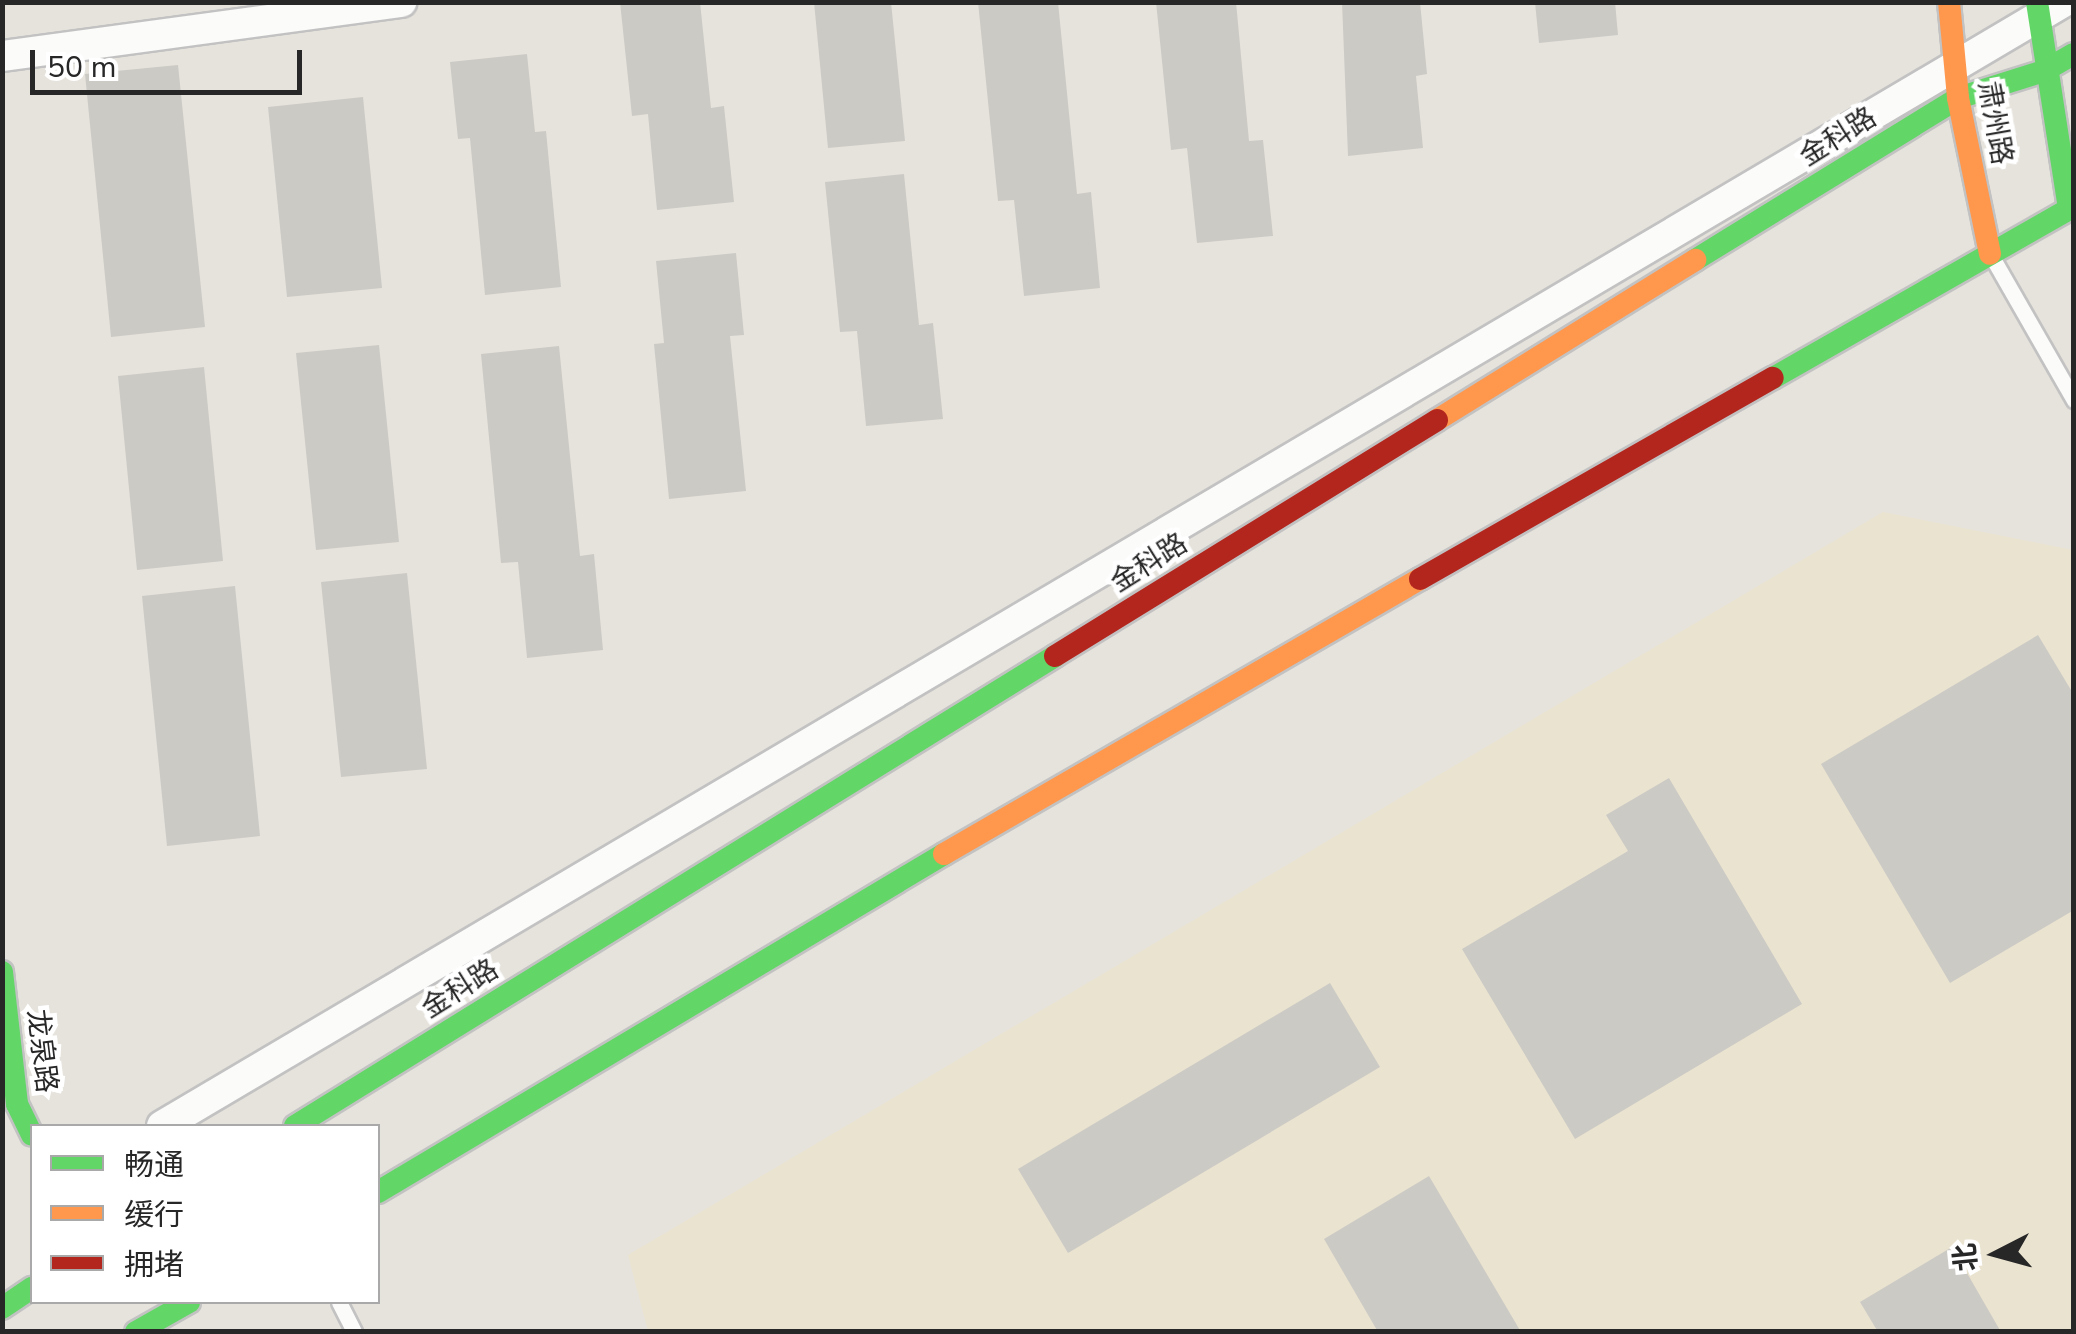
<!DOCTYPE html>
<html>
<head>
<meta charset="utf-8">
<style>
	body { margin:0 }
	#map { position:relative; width:2076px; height:1334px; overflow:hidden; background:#e6e3dc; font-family:"Nunito Sans","Noto Sans SC",sans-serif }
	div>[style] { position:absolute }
	.education>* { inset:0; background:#eae3d0 }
	.building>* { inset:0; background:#cccac5 }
	.roads { filter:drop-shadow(2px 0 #c3c2c2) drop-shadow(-2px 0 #c3c2c2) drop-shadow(0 2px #c3c2c2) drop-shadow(0 -2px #c3c2c2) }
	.lane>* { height:15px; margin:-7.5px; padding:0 7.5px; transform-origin:7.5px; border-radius:7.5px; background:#fbfbfa }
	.street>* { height:30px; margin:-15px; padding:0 15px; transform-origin:15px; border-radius:15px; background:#fbfbfa }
	.fast>* { height:22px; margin:-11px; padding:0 11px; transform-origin:11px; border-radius:11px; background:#63d668 }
	.slow>* { height:22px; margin:-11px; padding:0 11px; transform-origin:11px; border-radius:11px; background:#ff974d }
	.jam>* { height:22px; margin:-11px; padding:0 11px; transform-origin:11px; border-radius:11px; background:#b3261e }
	span { translate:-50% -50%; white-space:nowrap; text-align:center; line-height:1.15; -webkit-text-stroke:9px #fff; paint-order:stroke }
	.street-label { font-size:28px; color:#272727 }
	.frame { position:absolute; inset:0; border:5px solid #272727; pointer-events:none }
	.legend { position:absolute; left:30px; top:1124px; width:350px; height:180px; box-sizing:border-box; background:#fff; border:2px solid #a9a9a9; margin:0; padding:12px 18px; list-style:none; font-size:30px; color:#272727 }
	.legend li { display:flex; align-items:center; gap:20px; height:50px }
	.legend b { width:50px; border:2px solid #a9a9a9 }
	.north { position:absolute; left:1946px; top:1204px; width:100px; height:100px; -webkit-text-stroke:8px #fff; paint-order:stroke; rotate:264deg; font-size:28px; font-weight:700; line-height:40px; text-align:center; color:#272727 }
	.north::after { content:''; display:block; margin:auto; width:35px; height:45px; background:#272727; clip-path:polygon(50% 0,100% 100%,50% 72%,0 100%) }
	.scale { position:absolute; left:30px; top:50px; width:272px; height:45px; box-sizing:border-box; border:5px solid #272727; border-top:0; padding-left:12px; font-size:30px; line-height:35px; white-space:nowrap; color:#272727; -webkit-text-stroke:8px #fff; paint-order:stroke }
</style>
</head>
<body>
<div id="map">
	<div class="education">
		<div style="clip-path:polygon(1883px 512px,2073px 550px,2073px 1331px,648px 1331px,628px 1255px)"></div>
	</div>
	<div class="building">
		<div style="clip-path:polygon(620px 2px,700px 2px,711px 108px,724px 106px,734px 202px,657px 210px,648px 114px,632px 116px)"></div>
		<div style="clip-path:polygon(814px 2px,891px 2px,905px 141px,828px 148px)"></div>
		<div style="clip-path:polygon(978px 2px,1058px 2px,1077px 194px,1091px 192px,1100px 288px,1024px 296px,1014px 200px,998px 201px)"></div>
		<div style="clip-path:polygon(1156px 2px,1236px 2px,1249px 141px,1263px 140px,1273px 236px,1197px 243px,1187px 148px,1171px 150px)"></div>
		<div style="clip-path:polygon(1342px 2px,1420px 2px,1427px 74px,1416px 76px,1423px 148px,1348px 156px)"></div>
		<div style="clip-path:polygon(1535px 2px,1615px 2px,1618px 35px,1539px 43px)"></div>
		<div style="clip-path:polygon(527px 54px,535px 132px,546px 131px,561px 287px,485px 295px,470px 138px,458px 139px,450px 62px)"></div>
		<div style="clip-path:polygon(178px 65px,205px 327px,111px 337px,85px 74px)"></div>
		<div style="clip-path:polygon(363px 97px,382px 288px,287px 297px,268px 107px)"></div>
		<div style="clip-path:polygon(904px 174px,919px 325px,933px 323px,943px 419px,866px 426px,857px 331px,840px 332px,825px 182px)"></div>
		<div style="clip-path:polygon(736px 253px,744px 335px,730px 336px,746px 491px,669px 499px,654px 344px,664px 343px,656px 261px)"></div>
		<div style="clip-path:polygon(379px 345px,399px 542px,316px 550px,296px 353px)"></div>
		<div style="clip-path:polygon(559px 346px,580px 556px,594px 554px,603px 650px,527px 658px,518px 562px,501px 563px,481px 354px)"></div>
		<div style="clip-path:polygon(204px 367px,223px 561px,137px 570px,118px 376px)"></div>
		<div style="clip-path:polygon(407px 573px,427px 769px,341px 777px,321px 582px)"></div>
		<div style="clip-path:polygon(235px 586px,260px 836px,167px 846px,142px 596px)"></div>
		<div style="clip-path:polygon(2038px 635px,2074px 695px,2074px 910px,1950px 983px,1821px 764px)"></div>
		<div style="clip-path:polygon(1669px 778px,1802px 1004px,1575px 1139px,1462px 949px,1628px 851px,1606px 815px)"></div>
		<div style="clip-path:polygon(1330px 983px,1380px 1067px,1068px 1253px,1018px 1169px)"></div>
		<div style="clip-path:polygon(1429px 1176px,1521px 1332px,1378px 1332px,1324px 1239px)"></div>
		<div style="clip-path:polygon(1952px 1247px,2001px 1332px,1878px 1332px,1860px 1302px)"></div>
	</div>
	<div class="roads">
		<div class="lane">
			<div style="left:1992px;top:257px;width:165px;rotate:60.2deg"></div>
			<div style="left:339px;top:1302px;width:34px;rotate:63deg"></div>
		</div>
		<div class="street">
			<div style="left:2px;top:56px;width:403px;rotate:-7.7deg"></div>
			<div style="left:162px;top:1126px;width:2208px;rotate:-30.59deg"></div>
		</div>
		<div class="fast">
			<div style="left:2037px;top:2px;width:209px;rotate:81.2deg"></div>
			<div style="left:1695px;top:260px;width:309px;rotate:-31.6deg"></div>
			<div style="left:1958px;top:98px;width:90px;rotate:-17.4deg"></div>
			<div style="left:2044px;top:71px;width:34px;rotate:-30deg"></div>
			<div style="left:1773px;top:378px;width:347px;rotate:-29.7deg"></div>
			<div style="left:2px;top:972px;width:133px;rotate:83.5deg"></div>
			<div style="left:17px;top:1104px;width:34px;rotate:64deg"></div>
			<div style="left:295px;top:1126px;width:894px;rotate:-31.73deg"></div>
			<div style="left:378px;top:1192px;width:659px;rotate:-30.84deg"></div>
			<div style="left:2px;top:1308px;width:36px;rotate:-34deg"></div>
			<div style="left:136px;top:1332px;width:61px;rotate:-29.5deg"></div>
		</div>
		<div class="slow">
			<div style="left:1949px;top:2px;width:96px;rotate:84.6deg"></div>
			<div style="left:1958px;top:98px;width:159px;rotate:78.4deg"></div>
			<div style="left:1437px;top:420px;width:304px;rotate:-31.8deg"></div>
			<div style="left:944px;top:854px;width:550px;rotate:-30.02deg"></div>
		</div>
		<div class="jam">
			<div style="left:1420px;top:579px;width:406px;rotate:-29.7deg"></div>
			<div style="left:1055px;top:656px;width:449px;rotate:-31.7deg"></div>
		</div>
	</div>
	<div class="street-label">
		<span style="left:1995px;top:123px;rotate:80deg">肃州路</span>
		<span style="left:1838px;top:137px;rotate:-32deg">金科路</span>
		<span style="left:1149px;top:563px;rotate:-32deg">金科路</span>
		<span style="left:460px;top:989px;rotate:-32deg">金科路</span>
		<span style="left:42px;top:1051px;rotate:83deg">龙泉路</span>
	</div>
	<div class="frame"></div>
	<ul class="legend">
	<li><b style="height:12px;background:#63d668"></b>畅通</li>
	<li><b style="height:12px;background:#ff974d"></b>缓行</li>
	<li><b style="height:12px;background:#b3261e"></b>拥堵</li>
	</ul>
	<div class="north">北</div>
	<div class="scale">50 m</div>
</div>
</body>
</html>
